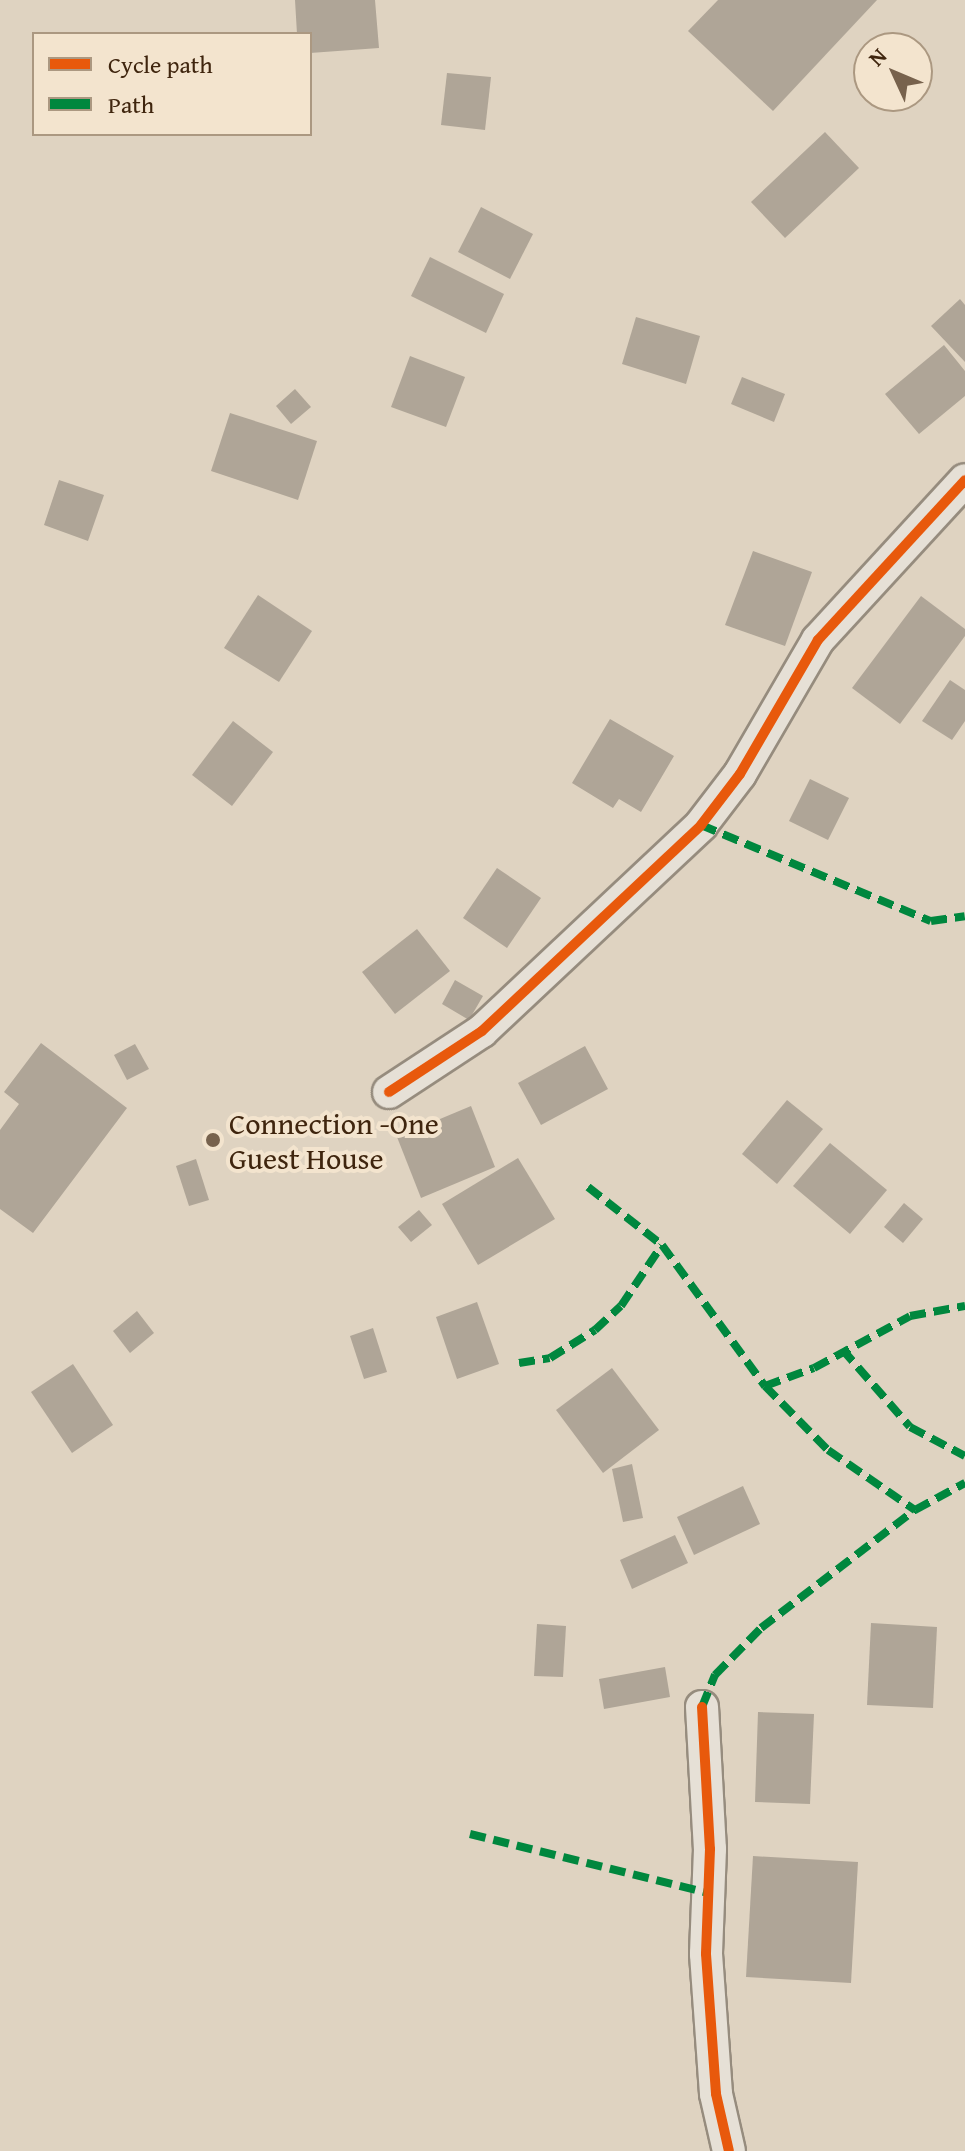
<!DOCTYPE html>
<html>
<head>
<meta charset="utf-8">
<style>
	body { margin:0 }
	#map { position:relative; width:965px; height:2151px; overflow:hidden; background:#dfd3c1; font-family:"Gentium Book Plus",serif }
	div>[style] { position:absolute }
	.building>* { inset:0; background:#afa597 }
	.roads { filter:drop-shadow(2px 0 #968c7e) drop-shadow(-2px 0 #968c7e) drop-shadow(0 2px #968c7e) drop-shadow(0 -2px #968c7e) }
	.minor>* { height:32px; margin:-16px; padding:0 16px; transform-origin:16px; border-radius:16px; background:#e6e0d6 }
	.quiet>* { height:8px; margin-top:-4px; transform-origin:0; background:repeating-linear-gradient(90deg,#00873e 0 16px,transparent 0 24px) }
	.cycleway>* { height:10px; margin:-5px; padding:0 5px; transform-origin:5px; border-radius:5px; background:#e8590c }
	.dots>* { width:22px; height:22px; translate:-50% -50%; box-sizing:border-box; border:4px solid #f3e4ce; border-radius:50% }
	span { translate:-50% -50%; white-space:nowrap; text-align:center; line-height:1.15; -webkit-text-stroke:8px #f3e4ce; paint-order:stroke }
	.poi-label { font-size:30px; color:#3f250e }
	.left { translate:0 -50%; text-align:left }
	.legend { position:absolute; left:32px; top:32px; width:280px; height:104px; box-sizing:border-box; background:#f3e4ce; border:2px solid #ab9881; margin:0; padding:10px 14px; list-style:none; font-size:24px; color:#3f250e }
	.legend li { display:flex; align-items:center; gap:16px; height:40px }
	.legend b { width:40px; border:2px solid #ab9881 }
	.north { position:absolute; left:853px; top:32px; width:80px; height:80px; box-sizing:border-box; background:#f3e4ce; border:2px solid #ab9881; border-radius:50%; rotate:314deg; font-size:22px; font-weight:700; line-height:32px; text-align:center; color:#3f250e }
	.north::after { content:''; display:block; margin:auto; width:28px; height:36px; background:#77624d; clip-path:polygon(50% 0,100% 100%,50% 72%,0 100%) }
</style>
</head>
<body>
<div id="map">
	<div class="building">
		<div style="clip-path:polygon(295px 0,375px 0,379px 48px,310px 53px,310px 34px,297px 34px)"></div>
		<div style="clip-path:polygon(718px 0,877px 0,773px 111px,688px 31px)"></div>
		<div style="clip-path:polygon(447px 73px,491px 77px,485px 130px,441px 125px)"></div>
		<div style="clip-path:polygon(825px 132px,859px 168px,785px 238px,751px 202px)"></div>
		<div style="clip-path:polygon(481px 207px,533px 234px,510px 279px,458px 252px)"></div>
		<div style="clip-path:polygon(430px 257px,504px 294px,486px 333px,411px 296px)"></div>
		<div style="clip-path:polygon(960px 299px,965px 305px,965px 362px,931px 326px)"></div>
		<div style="clip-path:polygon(636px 317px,700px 336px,686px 384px,622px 364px)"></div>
		<div style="clip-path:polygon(944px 345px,965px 371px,965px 396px,919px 434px,885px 394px)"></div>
		<div style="clip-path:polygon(410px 356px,465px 377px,446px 427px,391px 407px)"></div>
		<div style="clip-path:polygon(742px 377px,785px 394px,774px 422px,731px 404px)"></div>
		<div style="clip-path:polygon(295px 389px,311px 407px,291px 424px,276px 406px)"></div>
		<div style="clip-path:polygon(230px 413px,317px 441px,298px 500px,211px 471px)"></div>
		<div style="clip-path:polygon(59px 480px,104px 495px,88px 541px,44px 525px)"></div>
		<div style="clip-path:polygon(753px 551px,812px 572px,785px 646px,725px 625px)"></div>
		<div style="clip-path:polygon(258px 595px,312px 631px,279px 682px,224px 648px)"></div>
		<div style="clip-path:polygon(921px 596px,965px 629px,965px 636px,900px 724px,852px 688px)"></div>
		<div style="clip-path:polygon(950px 680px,965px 690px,965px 721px,952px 740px,922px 721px)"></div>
		<div style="clip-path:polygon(610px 719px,674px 756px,641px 812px,619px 799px,613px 808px,572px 783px)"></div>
		<div style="clip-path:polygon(233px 721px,273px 752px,232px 806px,192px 775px)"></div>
		<div style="clip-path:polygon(810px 779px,849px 798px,828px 840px,789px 821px)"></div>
		<div style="clip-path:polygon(497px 868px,541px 898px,507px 948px,463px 918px)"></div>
		<div style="clip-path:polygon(417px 929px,450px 971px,395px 1014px,362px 972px)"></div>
		<div style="clip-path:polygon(455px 980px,483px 996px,469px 1020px,442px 1004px)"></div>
		<div style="clip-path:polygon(41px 1043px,127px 1108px,33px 1233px,0 1209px,0 1130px,19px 1104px,4px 1092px)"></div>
		<div style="clip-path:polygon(135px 1044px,149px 1069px,127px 1080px,114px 1055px)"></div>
		<div style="clip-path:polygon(585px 1046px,608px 1089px,541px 1125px,518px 1083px)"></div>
		<div style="clip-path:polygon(787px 1100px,823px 1129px,777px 1184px,742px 1154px)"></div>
		<div style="clip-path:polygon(471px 1106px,495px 1167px,421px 1198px,397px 1137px)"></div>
		<div style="clip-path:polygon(830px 1143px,887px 1190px,850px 1234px,793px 1186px)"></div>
		<div style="clip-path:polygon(518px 1158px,555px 1219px,478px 1265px,442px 1204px)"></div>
		<div style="clip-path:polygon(196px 1159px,209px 1200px,189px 1206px,176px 1166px)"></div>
		<div style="clip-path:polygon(904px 1203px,923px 1219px,903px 1243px,884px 1227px)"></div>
		<div style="clip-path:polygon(419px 1210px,432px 1225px,411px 1242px,398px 1227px)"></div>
		<div style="clip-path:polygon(477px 1302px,499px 1364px,457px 1379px,436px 1317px)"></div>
		<div style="clip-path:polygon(137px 1311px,154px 1333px,130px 1353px,113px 1331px)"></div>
		<div style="clip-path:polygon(373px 1328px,387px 1372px,364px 1379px,350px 1336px)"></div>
		<div style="clip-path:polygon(73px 1364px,113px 1425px,72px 1453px,31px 1392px)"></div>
		<div style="clip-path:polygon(612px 1368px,659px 1430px,603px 1473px,556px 1410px)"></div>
		<div style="clip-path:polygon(632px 1464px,643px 1518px,623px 1522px,612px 1469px)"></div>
		<div style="clip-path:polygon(743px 1486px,760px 1524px,694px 1555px,677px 1517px)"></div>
		<div style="clip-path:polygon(675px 1535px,688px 1563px,632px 1589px,620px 1560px)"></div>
		<div style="clip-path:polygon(871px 1623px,937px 1627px,933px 1708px,867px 1705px)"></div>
		<div style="clip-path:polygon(537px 1624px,566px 1626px,563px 1677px,534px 1676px)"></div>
		<div style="clip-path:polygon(665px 1667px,670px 1697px,604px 1709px,599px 1679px)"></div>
		<div style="clip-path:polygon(758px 1712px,814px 1714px,810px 1804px,755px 1802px)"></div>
		<div style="clip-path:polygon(753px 1856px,858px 1862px,851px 1983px,746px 1977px)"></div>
	</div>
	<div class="roads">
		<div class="minor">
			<div style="left:389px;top:1092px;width:111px;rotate:-33.3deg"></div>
			<div style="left:482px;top:1031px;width:301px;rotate:-43.2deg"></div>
			<div style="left:701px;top:825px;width:64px;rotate:-52.6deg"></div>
			<div style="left:740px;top:774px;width:155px;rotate:-59.8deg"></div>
			<div style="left:818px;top:640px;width:217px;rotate:-47.4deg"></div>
			<div style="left:702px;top:1707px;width:142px;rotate:86.8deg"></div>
			<div style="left:710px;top:1849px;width:105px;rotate:92.2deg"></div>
			<div style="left:706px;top:1954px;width:140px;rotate:85.9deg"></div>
			<div style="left:716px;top:2094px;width:58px;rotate:77.2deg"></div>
		</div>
	</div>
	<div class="quiet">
		<div style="left:701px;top:825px;width:249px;rotate:22.7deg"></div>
		<div style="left:931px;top:921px;width:34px;rotate:-8deg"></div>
		<div style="left:588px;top:1187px;width:94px;rotate:38.1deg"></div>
		<div style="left:662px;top:1245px;width:175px;rotate:53.9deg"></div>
		<div style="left:765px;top:1386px;width:90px;rotate:45.5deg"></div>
		<div style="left:828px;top:1450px;width:106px;rotate:34.6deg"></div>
		<div style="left:842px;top:1349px;width:103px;rotate:48.9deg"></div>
		<div style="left:910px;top:1427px;width:62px;rotate:27.8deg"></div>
		<div style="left:519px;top:1363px;width:31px;rotate:-9deg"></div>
		<div style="left:550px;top:1358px;width:53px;rotate:-31.9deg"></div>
		<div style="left:595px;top:1330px;width:35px;rotate:-43deg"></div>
		<div style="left:621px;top:1306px;width:73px;rotate:-56.1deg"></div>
		<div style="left:765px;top:1386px;width:52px;rotate:-20.2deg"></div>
		<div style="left:814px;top:1368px;width:109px;rotate:-28.4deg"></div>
		<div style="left:910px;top:1316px;width:56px;rotate:-10.3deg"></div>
		<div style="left:702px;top:1707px;width:35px;rotate:-68deg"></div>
		<div style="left:715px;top:1675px;width:66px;rotate:-45.6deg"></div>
		<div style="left:761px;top:1628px;width:194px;rotate:-37.5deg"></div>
		<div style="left:915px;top:1510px;width:57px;rotate:-28.4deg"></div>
		<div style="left:470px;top:1834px;width:246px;rotate:13.9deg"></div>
	</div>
	<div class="cycleway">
		<div style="left:389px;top:1092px;width:111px;rotate:-33.3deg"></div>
		<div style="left:482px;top:1031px;width:301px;rotate:-43.2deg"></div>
		<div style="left:701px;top:825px;width:64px;rotate:-52.6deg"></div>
		<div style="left:740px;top:774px;width:155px;rotate:-59.8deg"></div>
		<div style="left:818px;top:640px;width:217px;rotate:-47.4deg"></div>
		<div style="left:702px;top:1707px;width:142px;rotate:86.8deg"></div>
		<div style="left:710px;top:1849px;width:105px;rotate:92.2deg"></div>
		<div style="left:706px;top:1954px;width:140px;rotate:85.9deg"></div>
		<div style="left:716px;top:2094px;width:58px;rotate:77.2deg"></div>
	</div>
	<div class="dots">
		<div style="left:213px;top:1140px;background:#77624d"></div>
	</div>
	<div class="poi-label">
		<span class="left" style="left:229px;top:1140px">Connection -One<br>Guest House</span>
	</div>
	<ul class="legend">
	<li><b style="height:10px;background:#e8590c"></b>Cycle path</li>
	<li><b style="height:10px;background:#00873e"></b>Path</li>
	</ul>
	<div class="north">N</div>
</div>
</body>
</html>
